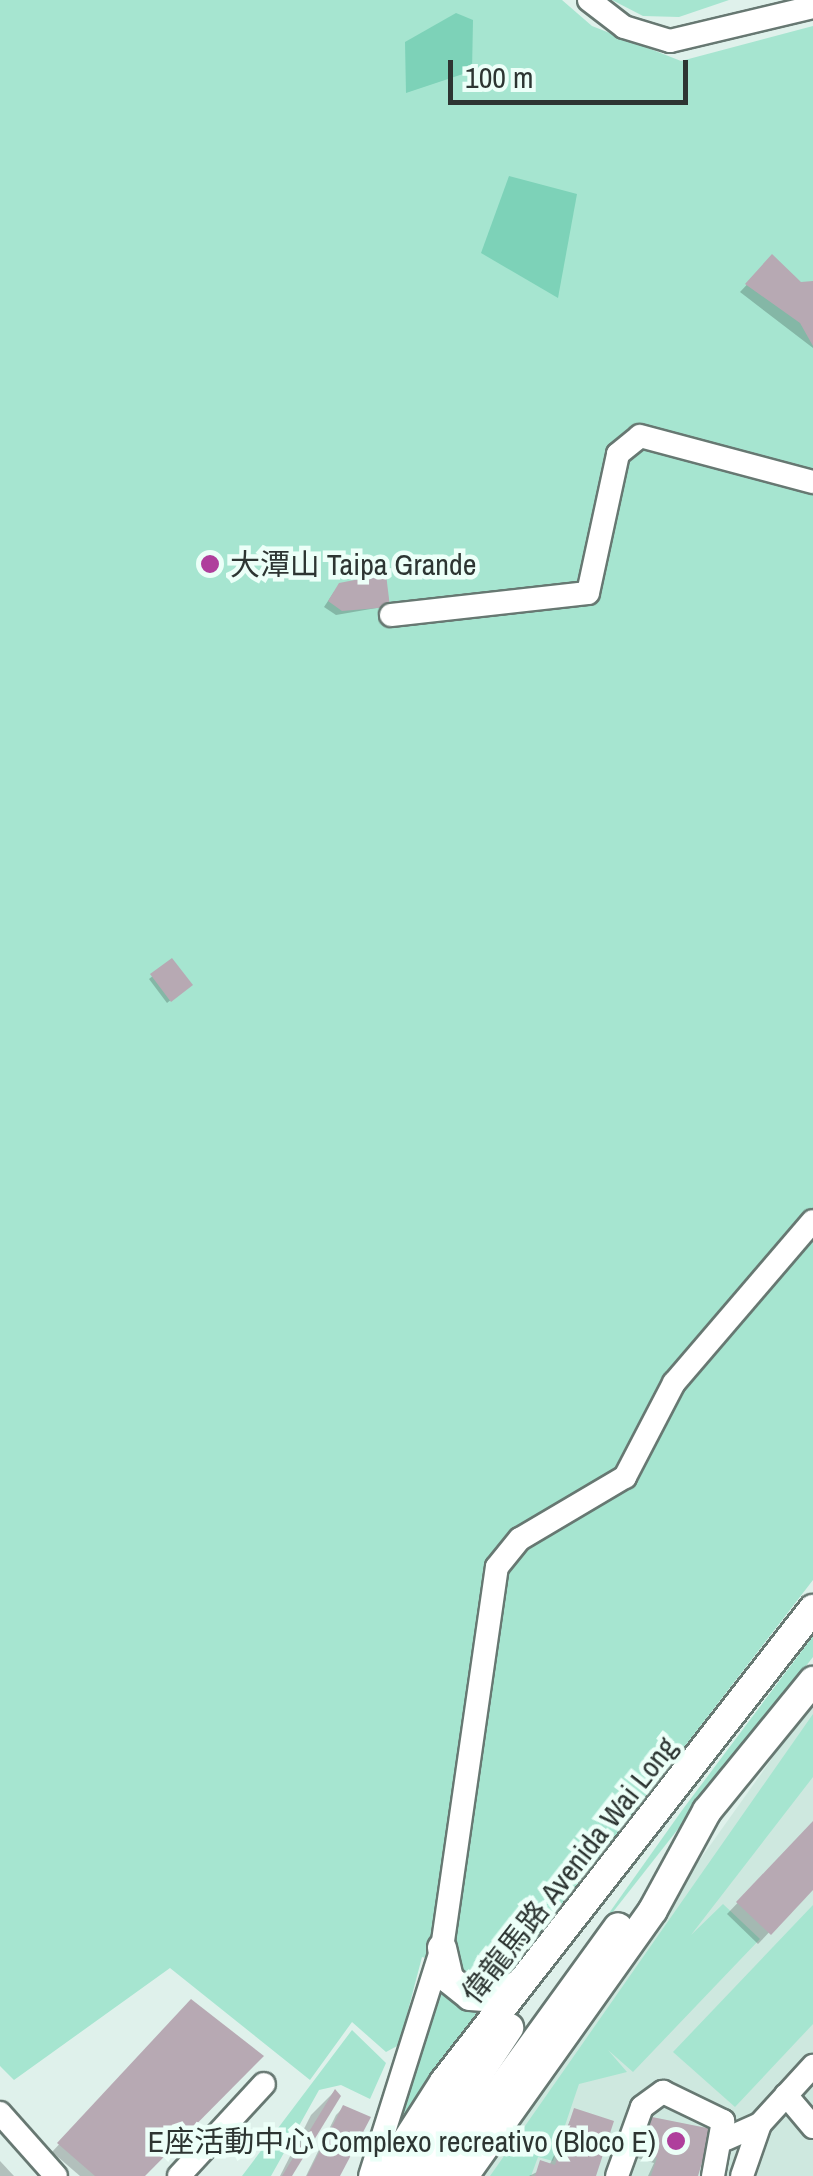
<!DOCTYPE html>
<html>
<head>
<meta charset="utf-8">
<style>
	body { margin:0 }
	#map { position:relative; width:813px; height:2176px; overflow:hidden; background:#dff1eb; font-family:"Archivo Narrow","Noto Sans SC",sans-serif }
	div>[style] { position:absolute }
	.built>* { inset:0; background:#cee8df }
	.green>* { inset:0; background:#a6e5d0 }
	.water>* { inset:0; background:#7dd2b8 }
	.shadow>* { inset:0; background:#0003 }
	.building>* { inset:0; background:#b7a9b3 }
	.roads { filter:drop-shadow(2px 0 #677872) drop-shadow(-2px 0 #677872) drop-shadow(0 2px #677872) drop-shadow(0 -2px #677872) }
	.minor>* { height:22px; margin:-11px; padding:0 11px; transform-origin:11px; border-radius:11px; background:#fff }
	.major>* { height:28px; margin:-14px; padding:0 14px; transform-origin:14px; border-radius:14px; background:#fff }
	.dots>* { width:28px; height:28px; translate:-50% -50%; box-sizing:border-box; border:5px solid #ecfff8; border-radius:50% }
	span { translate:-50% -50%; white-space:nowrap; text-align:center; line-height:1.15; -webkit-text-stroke:9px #ecfff8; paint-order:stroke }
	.poi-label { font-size:30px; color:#2d3532 }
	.left { translate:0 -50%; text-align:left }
	.right { translate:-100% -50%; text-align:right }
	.street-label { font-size:30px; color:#2d3532 }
	.scale { position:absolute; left:448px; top:60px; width:240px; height:45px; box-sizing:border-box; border:5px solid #2d3532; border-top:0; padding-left:12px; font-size:30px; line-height:35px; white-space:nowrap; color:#2d3532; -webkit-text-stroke:8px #ecfff8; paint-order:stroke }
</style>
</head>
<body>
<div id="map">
	<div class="built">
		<div style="clip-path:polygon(813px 1701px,813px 2176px,475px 2176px,582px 2025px)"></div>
	</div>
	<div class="green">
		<div style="clip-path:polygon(0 0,562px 0,592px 26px,681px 61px,813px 26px,813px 1580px,505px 1979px,471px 1983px,457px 1967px,422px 1957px,399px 2045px,386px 2052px,352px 2022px,310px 2080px,170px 1968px,14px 2080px,0 2066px)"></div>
		<div style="clip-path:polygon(612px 0,729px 0,679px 17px,643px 16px)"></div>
		<div style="clip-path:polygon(813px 1636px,813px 1657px,580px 1954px,683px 1809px)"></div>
		<div style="clip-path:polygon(813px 1714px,813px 1777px,691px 1935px,723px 1904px,760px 1939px,633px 2072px,608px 2050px,627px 2072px,579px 2084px,553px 2161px,538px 2157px,531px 2176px,490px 2176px)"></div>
		<div style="clip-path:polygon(813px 1905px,813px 2024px,735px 2107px,673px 2052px)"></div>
		<div style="clip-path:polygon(438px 1987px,485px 2008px,399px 2123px,398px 2121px)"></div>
		<div style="clip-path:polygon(352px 2030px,386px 2063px,370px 2099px,341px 2085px,319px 2090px,271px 2176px,242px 2176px)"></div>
	</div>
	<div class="water">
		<div style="clip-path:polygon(456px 13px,473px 20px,472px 71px,406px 93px,405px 42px)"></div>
		<div style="clip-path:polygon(509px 176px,577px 194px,558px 298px,481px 253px)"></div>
	</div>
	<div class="shadow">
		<div style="clip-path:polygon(772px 258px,800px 285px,813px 283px,813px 348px,740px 292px)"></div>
		<div style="clip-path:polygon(334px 592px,388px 606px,336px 615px,324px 607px)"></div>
		<div style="clip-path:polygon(172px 961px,190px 985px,167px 1003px,149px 979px)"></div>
		<div style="clip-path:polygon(813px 1824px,813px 1886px,758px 1944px,727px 1914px)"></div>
		<div style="clip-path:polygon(191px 2002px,141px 2176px,80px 2176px,52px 2152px)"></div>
		<div style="clip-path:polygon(334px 2092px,290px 2176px,280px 2176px,311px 2115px)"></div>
		<div style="clip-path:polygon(343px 2108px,337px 2176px,306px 2176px,336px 2115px)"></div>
		<div style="clip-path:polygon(575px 2110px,594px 2176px,529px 2176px,549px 2166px)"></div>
		<div style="clip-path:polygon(653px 2119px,691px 2176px,648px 2176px,654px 2163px,637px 2158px)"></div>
		<div style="clip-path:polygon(0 2161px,14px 2176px,0 2176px)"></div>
	</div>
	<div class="building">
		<div style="clip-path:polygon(772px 254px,801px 282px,813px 281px,813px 346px,800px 323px,745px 284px)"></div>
		<div style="clip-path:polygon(386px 574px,390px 607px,342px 611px,328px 601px,339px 583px)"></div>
		<div style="clip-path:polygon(172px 958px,193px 985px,171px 1002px,150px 974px)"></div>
		<div style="clip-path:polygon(813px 1821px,813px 1890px,771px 1935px,736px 1902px)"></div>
		<div style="clip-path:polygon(191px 1999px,264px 2056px,145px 2176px,95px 2176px,57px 2143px)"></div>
		<div style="clip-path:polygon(335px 2089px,341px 2096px,292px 2176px,282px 2176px)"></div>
		<div style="clip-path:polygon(343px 2105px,371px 2117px,340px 2176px,307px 2176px)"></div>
		<div style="clip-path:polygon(574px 2108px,614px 2121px,596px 2176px,535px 2176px,540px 2160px,555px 2165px)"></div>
		<div style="clip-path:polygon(652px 2117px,712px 2129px,698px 2176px,651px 2176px,657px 2158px,640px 2153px)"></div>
	</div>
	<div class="roads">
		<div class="minor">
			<div style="left:589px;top:0;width:44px;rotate:37.6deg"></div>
			<div style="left:624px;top:27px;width:48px;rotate:16.9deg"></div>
			<div style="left:670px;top:41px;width:147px;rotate:-13.4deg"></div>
			<div style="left:391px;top:615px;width:198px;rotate:-6.4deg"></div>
			<div style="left:588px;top:593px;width:142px;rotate:-77.8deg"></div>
			<div style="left:618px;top:454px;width:28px;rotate:-39deg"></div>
			<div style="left:640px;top:436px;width:179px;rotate:14.9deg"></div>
			<div style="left:786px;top:2095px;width:42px;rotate:49.8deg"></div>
			<div style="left:0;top:2113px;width:84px;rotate:48.4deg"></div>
			<div style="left:726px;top:2139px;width:37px;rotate:-24deg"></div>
			<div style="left:760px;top:2124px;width:79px;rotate:-47.6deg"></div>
			<div style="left:179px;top:2176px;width:125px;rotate:-47.3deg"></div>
			<div style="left:370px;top:2176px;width:239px;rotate:-72.5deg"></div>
			<div style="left:442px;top:1948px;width:385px;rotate:-81.8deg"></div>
			<div style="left:497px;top:1567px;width:36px;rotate:-51deg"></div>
			<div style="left:520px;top:1539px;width:122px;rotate:-30.6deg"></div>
			<div style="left:625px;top:1477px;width:106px;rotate:-62.5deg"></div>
			<div style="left:674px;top:1383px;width:213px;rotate:-49.4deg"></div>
			<div style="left:617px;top:2176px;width:73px;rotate:-70.1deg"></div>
			<div style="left:642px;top:2107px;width:26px;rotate:-36deg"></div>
			<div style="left:663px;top:2092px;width:67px;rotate:25.8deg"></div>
			<div style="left:723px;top:2121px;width:56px;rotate:100.3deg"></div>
			<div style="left:742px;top:2176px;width:55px;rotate:-70.9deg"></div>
		</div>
		<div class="major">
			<div style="left:442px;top:1948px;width:32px;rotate:77deg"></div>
			<div style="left:449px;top:1979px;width:27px;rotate:39deg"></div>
			<div style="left:470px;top:1996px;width:26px;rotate:4deg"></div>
			<div style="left:496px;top:1998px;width:27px;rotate:-31deg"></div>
			<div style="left:384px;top:2176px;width:112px;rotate:-57.4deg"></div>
			<div style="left:444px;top:2082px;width:600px;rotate:-52.04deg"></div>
			<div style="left:411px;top:2176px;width:178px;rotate:-56.5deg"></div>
			<div style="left:438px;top:2176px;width:307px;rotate:-54.1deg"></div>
			<div style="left:464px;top:2176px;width:326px;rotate:-54.6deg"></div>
			<div style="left:653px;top:1910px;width:113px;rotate:-61.4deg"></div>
			<div style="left:707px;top:1811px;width:168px;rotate:-50.8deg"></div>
		</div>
	</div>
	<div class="dots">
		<div style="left:210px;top:564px;background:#af3f9c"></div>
		<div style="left:676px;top:2141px;background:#af3f9c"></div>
	</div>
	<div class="poi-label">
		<span class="left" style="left:230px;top:564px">大潭山 Taipa Grande</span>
		<span class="right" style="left:656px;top:2141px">E座活動中心 Complexo recreativo (Bloco E)</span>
	</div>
	<div class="street-label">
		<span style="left:569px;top:1870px;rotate:-52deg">偉龍馬路 Avenida Wai Long</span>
	</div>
	<div class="scale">100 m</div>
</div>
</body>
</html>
